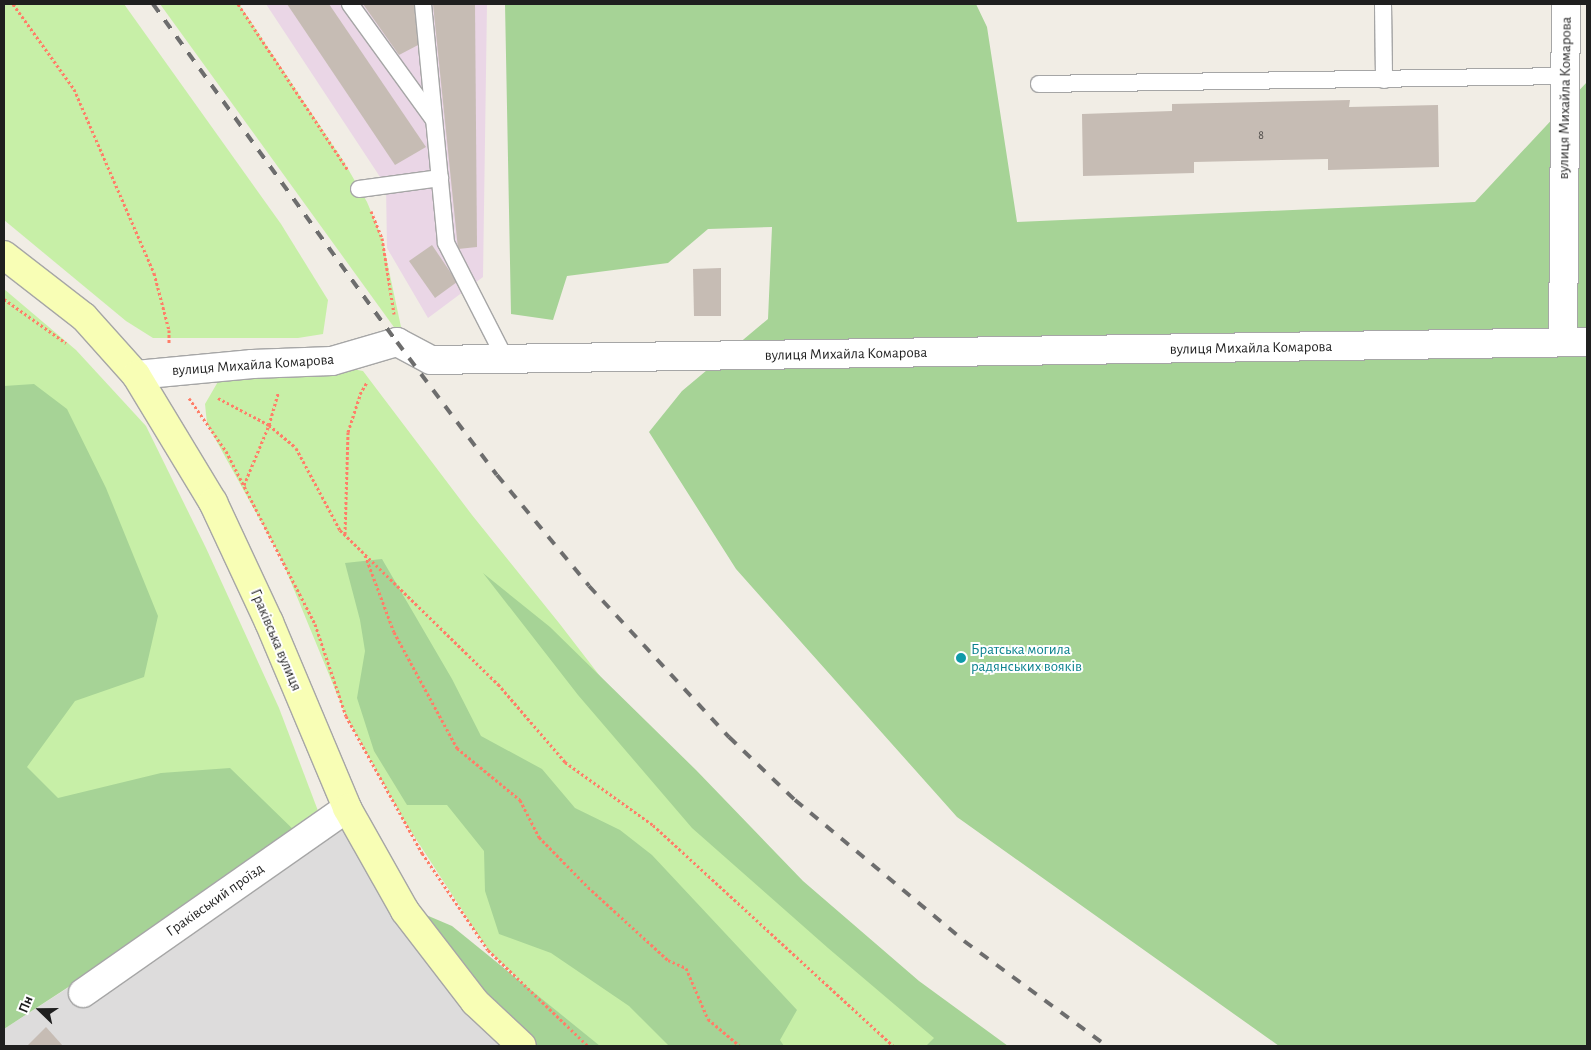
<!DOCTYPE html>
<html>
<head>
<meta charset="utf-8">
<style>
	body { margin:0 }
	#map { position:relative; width:1591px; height:1050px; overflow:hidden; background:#f1ede5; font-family:"Alegreya Sans",sans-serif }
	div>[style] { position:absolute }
	.residential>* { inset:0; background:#dddcdc }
	.industrial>* { inset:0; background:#ead6e6 }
	.grass>* { inset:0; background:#c7efa7 }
	.forest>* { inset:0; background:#a6d396 }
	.building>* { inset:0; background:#c6bcb4 }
	.path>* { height:3px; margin-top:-1.5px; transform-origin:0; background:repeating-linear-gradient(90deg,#ff7e68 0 2.5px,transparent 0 5px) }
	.roads { filter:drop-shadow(1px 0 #a6a6a6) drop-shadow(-1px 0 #a6a6a6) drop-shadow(0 1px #a6a6a6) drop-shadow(0 -1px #a6a6a6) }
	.lane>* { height:16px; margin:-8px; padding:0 8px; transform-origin:8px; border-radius:8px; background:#fff }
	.street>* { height:28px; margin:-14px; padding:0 14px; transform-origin:14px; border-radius:14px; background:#fff }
	.secondary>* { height:28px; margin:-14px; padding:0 14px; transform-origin:14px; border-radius:14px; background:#f8feb5 }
	.rail>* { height:4px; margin-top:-2px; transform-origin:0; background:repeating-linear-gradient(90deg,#6d6d6d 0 10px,transparent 0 20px) }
	.dots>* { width:14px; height:14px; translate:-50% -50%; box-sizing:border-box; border:2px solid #fff; border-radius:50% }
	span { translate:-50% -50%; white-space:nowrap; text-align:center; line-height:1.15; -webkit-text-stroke:4px #fff; paint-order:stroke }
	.number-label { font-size:12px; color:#494644 }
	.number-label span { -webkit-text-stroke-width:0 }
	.street-label { font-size:15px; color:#1f1f1f }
	.culture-label { font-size:15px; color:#0d838f }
	.left { translate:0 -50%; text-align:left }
	.frame { position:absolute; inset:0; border:5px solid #1f1f1f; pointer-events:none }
	.north { position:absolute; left:15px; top:985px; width:50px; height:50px; -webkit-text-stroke:4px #fff; paint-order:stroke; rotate:292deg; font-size:14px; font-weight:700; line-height:20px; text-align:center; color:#1f1f1f }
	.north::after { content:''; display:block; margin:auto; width:18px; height:22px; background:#1f1f1f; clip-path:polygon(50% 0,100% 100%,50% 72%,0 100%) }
</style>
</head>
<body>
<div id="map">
	<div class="residential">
		<div style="clip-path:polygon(347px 808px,405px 911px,522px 1046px,4px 1046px,4px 1029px)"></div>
	</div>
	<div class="industrial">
		<div style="clip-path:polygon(266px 4px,487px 4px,483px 277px,428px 318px,387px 248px,386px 186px)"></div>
	</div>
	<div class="grass">
		<div style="clip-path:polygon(4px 4px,124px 4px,281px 224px,328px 300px,323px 334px,298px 338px,153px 338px,126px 321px,4px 220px)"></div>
		<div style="clip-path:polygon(160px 4px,239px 4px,344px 162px,367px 202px,382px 238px,404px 341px)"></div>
		<div style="clip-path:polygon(4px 289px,76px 350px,146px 426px,206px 548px,279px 708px,323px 824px,302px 839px,4px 823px)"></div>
		<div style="clip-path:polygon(336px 366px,363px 371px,472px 515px,559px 623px,674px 772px,935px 1038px,936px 1046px,588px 1046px,488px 950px,405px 822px,346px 716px,281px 558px,207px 424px,205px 404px,223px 373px)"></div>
	</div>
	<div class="forest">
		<div style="clip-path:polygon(505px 4px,976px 4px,987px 27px,1017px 222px,1475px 202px,1587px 82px,1587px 1046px,1279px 1046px,957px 817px,736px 569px,649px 432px,682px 391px,768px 319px,772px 227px,708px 229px,668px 263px,567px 276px,553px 320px,511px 314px)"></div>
		<div style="clip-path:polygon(34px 384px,67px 409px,106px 488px,158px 616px,144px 677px,75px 701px,27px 767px,58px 798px,161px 773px,230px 768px,300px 836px,4px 1029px,4px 386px)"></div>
		<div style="clip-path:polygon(382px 559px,452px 679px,481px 736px,542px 769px,575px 808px,620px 830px,652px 855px,797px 1010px,780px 1040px,784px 1046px,669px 1046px,629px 1006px,551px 953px,499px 934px,485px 891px,484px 851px,447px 805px,407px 805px,374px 751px,357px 698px,365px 651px,360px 620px,345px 563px)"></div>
		<div style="clip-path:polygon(483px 573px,550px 627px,696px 770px,803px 881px,919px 981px,1008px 1046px,926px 1046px,934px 1038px,828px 948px,692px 828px,578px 695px)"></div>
		<div style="clip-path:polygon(412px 909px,452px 926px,600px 1046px,535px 1046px,478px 996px)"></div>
	</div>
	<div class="building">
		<div style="clip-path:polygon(287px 4px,329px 4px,426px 147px,395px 165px)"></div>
		<div style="clip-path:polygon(363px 4px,416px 4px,420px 44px,399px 55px)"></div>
		<div style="clip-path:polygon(433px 4px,475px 4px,477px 247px,458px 249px)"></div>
		<div style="clip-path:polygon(1350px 100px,1349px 107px,1438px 105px,1439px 167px,1328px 170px,1328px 159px,1194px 162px,1194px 173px,1083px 176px,1082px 114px,1172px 111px,1172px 104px)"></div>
		<div style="clip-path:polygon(432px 245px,457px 282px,435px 298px,409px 261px)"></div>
		<div style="clip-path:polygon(721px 268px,721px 316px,694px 316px,693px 269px)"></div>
		<div style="clip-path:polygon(46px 1027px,63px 1046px,27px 1046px)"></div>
	</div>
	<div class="path">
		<div style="left:13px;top:4px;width:105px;rotate:54.3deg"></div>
		<div style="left:74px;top:89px;width:201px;rotate:66.5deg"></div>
		<div style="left:154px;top:273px;width:59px;rotate:75.3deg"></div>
		<div style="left:169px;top:330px;width:13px;rotate:90deg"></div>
		<div style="left:238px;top:4px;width:199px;rotate:56.5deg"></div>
		<div style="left:371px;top:211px;width:29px;rotate:68deg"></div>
		<div style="left:382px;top:238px;width:77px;rotate:81deg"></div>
		<div style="left:4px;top:299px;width:76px;rotate:35.4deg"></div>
		<div style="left:189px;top:398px;width:65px;rotate:55.1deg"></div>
		<div style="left:226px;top:451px;width:120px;rotate:62.8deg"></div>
		<div style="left:281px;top:558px;width:74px;rotate:62.7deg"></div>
		<div style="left:315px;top:624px;width:97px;rotate:71.4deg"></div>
		<div style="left:346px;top:716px;width:157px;rotate:61deg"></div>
		<div style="left:422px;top:853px;width:117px;rotate:55.8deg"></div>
		<div style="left:488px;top:950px;width:139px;rotate:43.8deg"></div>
		<div style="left:218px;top:398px;width:58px;rotate:27.9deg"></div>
		<div style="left:269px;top:425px;width:35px;rotate:40deg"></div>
		<div style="left:296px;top:448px;width:93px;rotate:61.8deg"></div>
		<div style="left:340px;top:530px;width:221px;rotate:44.3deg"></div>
		<div style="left:498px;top:684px;width:103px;rotate:49.3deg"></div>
		<div style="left:565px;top:762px;width:108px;rotate:35.6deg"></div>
		<div style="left:653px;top:825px;width:326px;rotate:42.6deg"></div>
		<div style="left:244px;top:485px;width:65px;rotate:-67.4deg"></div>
		<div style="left:269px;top:425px;width:33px;rotate:-74deg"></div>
		<div style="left:345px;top:534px;width:102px;rotate:-88.3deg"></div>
		<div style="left:348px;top:432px;width:40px;rotate:-72deg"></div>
		<div style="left:360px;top:394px;width:14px;rotate:-60deg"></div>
		<div style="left:365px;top:555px;width:82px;rotate:69.4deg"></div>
		<div style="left:394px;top:632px;width:132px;rotate:61.5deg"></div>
		<div style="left:457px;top:748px;width:82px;rotate:39.5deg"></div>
		<div style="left:520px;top:800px;width:42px;rotate:62.8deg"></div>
		<div style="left:539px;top:837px;width:70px;rotate:45.6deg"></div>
		<div style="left:588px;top:887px;width:108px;rotate:42.4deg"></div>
		<div style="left:668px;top:960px;width:20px;rotate:24deg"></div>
		<div style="left:686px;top:968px;width:56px;rotate:66.7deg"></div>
		<div style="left:708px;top:1019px;width:42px;rotate:40.2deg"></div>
	</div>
	<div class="roads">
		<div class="lane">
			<div style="left:350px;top:4px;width:143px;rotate:54.1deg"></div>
			<div style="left:423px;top:4px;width:240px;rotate:84.5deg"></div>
			<div style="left:446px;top:243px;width:131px;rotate:62.9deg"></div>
			<div style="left:1383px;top:4px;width:76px;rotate:89.2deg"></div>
			<div style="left:1039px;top:84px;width:526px;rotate:-0.87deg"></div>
			<div style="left:359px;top:189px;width:82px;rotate:-7.7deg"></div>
		</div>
		<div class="street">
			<div style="left:1563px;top:342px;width:338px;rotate:-89.5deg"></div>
			<div style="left:136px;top:375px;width:117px;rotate:-5.4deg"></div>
			<div style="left:252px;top:364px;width:80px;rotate:-2.1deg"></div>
			<div style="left:332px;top:361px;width:68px;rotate:-16.3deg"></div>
			<div style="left:397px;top:342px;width:38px;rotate:28deg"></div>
			<div style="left:431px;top:360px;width:1156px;rotate:-0.89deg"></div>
			<div style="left:83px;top:993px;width:322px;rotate:-35deg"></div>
		</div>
		<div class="secondary">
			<div style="left:4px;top:255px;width:101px;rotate:37.8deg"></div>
			<div style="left:84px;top:317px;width:78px;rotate:48.1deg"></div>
			<div style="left:136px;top:375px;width:149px;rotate:58.8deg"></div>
			<div style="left:213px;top:502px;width:132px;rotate:65deg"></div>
			<div style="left:269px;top:622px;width:202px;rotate:67.2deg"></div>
			<div style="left:347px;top:808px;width:118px;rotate:60.6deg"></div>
			<div style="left:405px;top:911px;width:115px;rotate:52.4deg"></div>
			<div style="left:475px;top:1002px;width:64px;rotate:43.1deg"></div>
		</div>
	</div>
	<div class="rail">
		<div style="left:153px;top:4px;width:417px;rotate:54.2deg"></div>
		<div style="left:397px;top:342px;width:166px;rotate:53.1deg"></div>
		<div style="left:497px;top:475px;width:144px;rotate:50.3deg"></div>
		<div style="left:589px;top:586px;width:206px;rotate:47.2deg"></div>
		<div style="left:729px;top:737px;width:91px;rotate:43.7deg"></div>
		<div style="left:795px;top:800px;width:220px;rotate:39.8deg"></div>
		<div style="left:964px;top:941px;width:177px;rotate:36.3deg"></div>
	</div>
	<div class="dots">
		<div style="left:961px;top:658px;background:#0f9aa8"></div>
	</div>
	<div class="number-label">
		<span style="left:1261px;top:136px">8</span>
	</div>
	<div class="street-label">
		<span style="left:1565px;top:98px;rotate:-89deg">вулиця Михайла Комарова</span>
		<span style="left:1251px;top:348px;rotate:-1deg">вулиця Михайла Комарова</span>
		<span style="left:846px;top:354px;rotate:-1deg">вулиця Михайла Комарова</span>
		<span style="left:253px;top:365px;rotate:-4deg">вулиця Михайла Комарова</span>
		<span style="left:276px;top:640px;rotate:67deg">Граківська вулиця</span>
		<span style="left:215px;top:900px;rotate:-35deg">Граківський проїзд</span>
	</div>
	<div class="culture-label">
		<span class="left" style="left:971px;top:658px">Братська могила<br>радянських вояків</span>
	</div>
	<div class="frame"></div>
	<div class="north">Пн</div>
</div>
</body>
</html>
